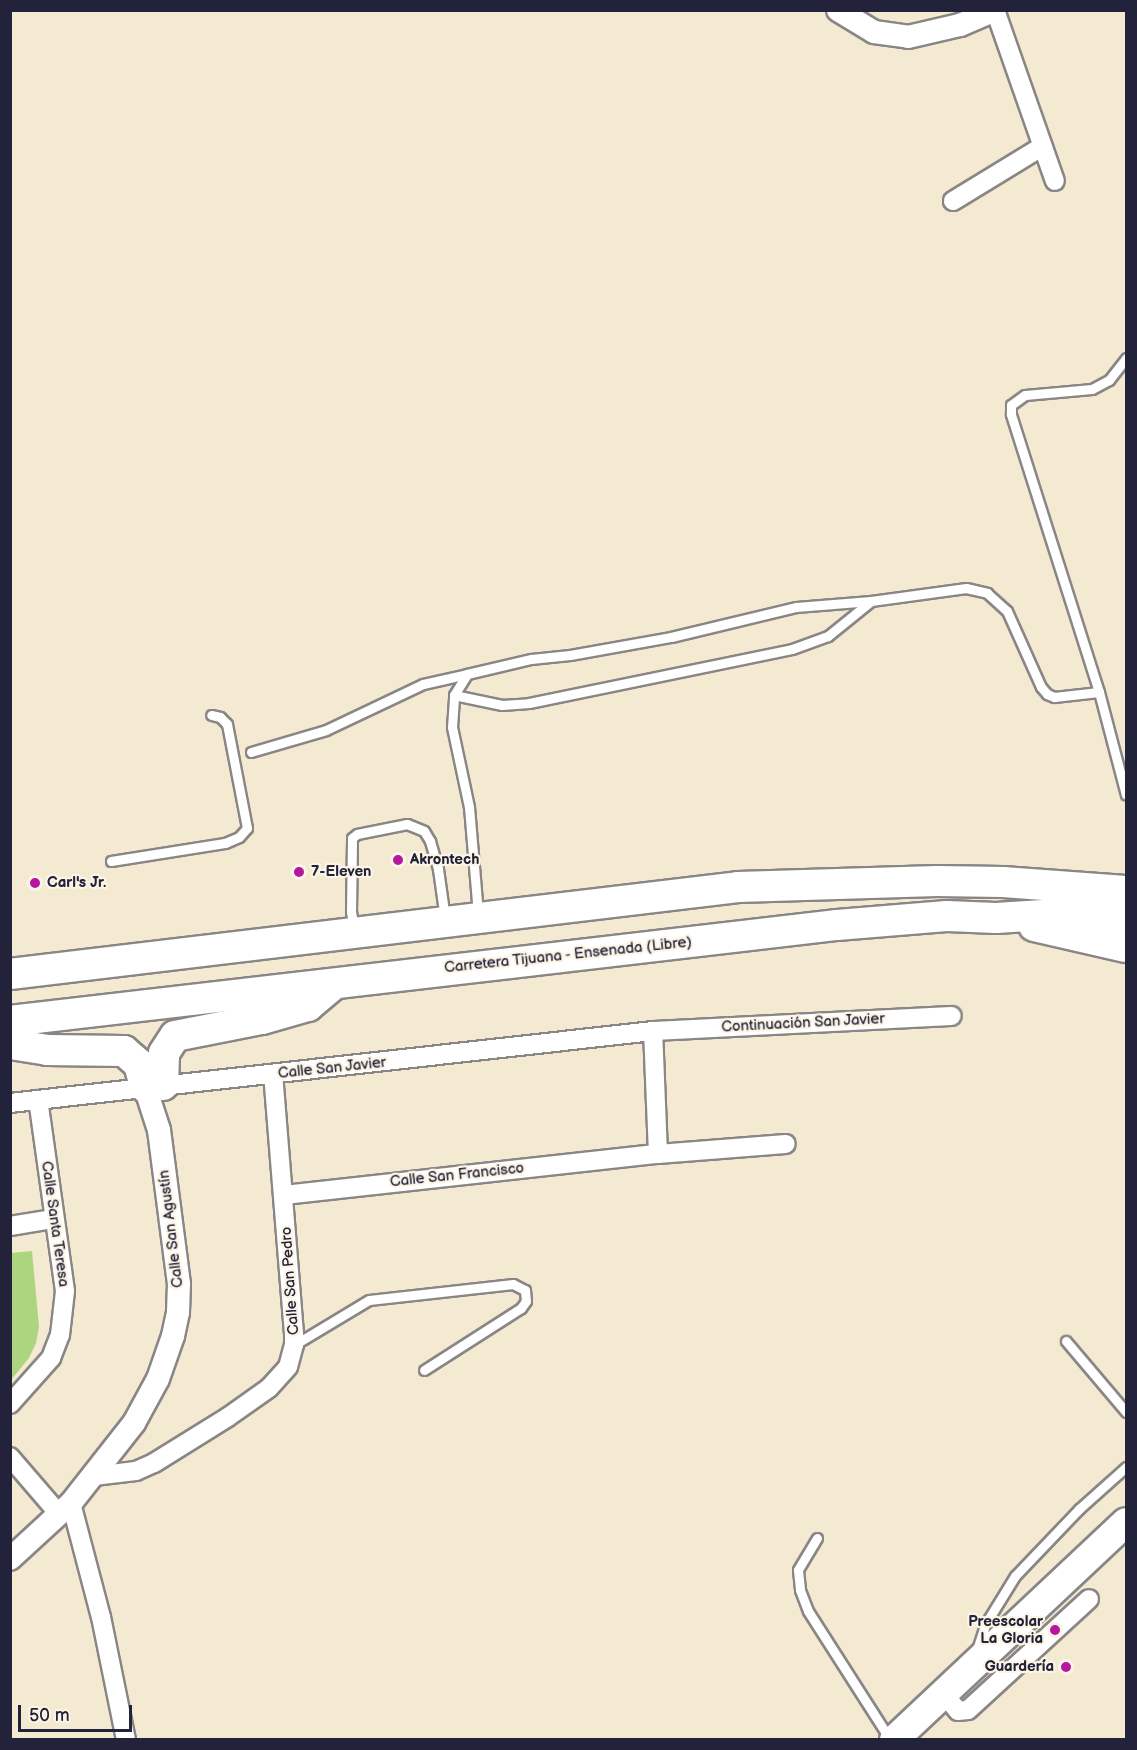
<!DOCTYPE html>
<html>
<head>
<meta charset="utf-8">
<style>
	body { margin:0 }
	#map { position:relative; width:1137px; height:1750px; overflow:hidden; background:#f3ead1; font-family:"Balsamiq Sans",sans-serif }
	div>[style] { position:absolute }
	.green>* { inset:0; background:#add580 }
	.roads { filter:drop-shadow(2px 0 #8a8686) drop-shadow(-2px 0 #8a8686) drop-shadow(0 2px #8a8686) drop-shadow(0 -2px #8a8686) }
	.service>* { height:9px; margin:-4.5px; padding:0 4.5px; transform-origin:4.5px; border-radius:4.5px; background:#fff }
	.minor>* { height:18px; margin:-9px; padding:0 9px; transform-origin:9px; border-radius:9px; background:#fff }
	.tertiary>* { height:22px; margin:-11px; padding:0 11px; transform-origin:11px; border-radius:11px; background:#fff }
	.primary>* { height:28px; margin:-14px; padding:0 14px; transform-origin:14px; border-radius:14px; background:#fff }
	.trunk>* { height:30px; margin:-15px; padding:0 15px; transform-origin:15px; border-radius:15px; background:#fff }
	.dots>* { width:16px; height:16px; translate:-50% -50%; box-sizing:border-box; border:3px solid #fcf5e5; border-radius:50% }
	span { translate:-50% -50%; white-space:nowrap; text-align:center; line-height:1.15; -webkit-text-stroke:4.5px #fcf5e5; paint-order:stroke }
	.poi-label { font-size:15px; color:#22223b; font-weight:700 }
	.left { translate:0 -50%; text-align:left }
	.right { translate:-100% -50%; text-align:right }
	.street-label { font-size:15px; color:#22223b }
	.frame { position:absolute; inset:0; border:12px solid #22223b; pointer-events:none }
	.scale { position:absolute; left:18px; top:1705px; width:114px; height:27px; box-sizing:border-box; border:3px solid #22223b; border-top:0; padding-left:8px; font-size:18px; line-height:21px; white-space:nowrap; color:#22223b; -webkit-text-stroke:4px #fcf5e5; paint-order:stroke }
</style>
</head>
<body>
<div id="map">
	<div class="green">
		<div style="clip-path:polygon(32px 1251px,39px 1327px,36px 1343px,29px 1358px,11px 1380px,11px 1253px)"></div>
	</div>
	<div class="roads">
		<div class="service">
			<div style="left:1099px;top:692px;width:292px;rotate:-107.6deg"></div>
			<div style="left:1011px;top:414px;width:9px;rotate:-90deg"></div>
			<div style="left:1011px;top:405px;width:17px;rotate:-36deg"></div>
			<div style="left:1025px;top:395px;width:67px;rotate:-5.1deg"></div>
			<div style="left:1092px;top:389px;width:19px;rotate:-28deg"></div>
			<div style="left:1109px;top:380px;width:28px;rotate:-52deg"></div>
			<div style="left:454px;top:695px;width:49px;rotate:11.8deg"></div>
			<div style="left:502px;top:705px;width:27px;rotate:-4deg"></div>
			<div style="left:529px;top:703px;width:268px;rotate:-11.6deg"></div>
			<div style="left:792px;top:649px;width:38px;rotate:-20deg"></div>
			<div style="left:828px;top:636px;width:55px;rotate:-39.1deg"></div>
			<div style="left:251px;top:752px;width:78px;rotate:-16.3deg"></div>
			<div style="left:326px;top:730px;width:107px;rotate:-25.4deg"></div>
			<div style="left:423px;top:684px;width:45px;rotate:-12.8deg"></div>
			<div style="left:111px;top:861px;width:115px;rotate:-9deg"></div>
			<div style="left:225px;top:843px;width:15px;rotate:-23deg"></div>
			<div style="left:239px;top:837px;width:12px;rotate:-48deg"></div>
			<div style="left:247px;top:828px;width:106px;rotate:-100.9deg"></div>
			<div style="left:227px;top:724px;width:10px;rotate:-135deg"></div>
			<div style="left:220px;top:717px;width:9px;rotate:-167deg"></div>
			<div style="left:478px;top:914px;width:107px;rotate:-94.8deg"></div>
			<div style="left:469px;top:807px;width:82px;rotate:-102deg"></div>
			<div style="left:452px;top:727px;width:32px;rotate:-86deg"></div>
			<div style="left:454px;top:695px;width:25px;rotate:-58deg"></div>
			<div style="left:467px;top:674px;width:66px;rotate:-13.2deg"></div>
			<div style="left:531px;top:659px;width:39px;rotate:-6deg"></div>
			<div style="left:570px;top:655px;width:103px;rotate:-10.1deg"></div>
			<div style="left:671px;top:637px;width:129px;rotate:-13.5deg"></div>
			<div style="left:796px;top:607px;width:75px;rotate:-4.6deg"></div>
			<div style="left:871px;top:601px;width:96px;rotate:-7.8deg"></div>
			<div style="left:966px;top:588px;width:22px;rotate:13deg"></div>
			<div style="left:987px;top:593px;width:27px;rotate:42deg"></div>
			<div style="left:1007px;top:611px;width:83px;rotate:65.9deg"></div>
			<div style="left:1041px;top:687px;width:9px;rotate:49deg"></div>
			<div style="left:1047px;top:694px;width:8px;rotate:23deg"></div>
			<div style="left:1054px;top:697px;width:45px;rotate:-6.3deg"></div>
			<div style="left:1099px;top:692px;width:106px;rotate:75.3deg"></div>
			<div style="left:354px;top:930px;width:18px;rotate:-99deg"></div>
			<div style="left:351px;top:912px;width:74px;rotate:-89.2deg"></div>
			<div style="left:352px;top:838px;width:6px;rotate:-39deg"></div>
			<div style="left:357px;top:834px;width:51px;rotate:-11.3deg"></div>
			<div style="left:407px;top:824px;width:18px;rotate:22deg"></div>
			<div style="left:424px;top:831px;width:12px;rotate:59deg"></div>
			<div style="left:430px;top:841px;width:29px;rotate:74deg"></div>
			<div style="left:438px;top:869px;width:49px;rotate:81.9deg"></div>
			<div style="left:1066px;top:1341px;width:93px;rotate:49.8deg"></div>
			<div style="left:294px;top:1345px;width:87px;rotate:-31deg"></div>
			<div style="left:369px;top:1300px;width:145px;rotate:-6.3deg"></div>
			<div style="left:513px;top:1284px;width:13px;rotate:27deg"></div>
			<div style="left:525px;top:1290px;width:11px;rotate:85deg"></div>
			<div style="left:526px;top:1301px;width:9px;rotate:126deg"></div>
			<div style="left:521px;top:1308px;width:115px;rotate:147.4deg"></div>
			<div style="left:817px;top:1538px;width:37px;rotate:121deg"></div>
			<div style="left:798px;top:1570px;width:20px;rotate:84deg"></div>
			<div style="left:800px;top:1590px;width:22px;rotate:69deg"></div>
			<div style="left:808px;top:1611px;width:152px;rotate:57.4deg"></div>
			<div style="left:976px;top:1653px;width:32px;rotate:-72deg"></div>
			<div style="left:986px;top:1623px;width:55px;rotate:-58.3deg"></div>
			<div style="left:1015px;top:1576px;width:93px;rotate:-46.3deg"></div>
			<div style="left:1079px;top:1509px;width:63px;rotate:-41.8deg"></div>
		</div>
		<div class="minor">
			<div style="left:995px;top:10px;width:181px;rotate:70.7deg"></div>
			<div style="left:953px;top:201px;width:105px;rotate:-31.4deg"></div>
			<div style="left:10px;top:1103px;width:647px;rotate:-6.39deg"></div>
			<div style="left:653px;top:1031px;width:299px;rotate:-2.9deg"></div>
			<div style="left:658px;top:1154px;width:128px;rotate:-4.5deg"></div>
			<div style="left:284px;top:1195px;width:376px;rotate:-6.3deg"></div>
			<div style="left:658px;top:1154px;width:123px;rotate:-92.3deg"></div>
			<div style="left:10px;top:1226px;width:44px;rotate:-9.2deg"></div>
			<div style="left:10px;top:1404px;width:62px;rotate:-48.3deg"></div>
			<div style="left:51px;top:1358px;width:25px;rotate:-69deg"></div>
			<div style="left:60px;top:1335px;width:44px;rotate:-83.5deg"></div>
			<div style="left:65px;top:1291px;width:193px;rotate:-98deg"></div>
			<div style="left:10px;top:1457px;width:75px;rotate:49.3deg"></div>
			<div style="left:94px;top:1476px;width:42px;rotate:-6.8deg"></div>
			<div style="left:136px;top:1471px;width:20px;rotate:-24deg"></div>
			<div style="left:154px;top:1463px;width:87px;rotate:-31.9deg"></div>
			<div style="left:228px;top:1417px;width:50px;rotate:-35.3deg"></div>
			<div style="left:269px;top:1388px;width:28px;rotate:-48deg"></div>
			<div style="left:288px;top:1367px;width:23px;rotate:-75deg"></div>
			<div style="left:294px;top:1345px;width:11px;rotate:-90deg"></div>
			<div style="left:294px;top:1334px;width:261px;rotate:-94.6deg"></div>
			<div style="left:71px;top:1503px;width:118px;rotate:75.3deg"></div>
			<div style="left:101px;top:1617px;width:126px;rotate:78.5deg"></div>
			<div style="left:943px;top:1693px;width:23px;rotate:50deg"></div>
			<div style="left:958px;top:1711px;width:10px;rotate:-6deg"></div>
			<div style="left:968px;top:1710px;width:164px;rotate:-42.5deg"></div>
		</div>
		<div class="tertiary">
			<div style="left:838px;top:10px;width:42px;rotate:31.4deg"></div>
			<div style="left:874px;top:32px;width:34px;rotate:8deg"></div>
			<div style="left:908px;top:37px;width:53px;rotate:-13deg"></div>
			<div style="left:960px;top:25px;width:38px;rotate:-23deg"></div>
			<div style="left:10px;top:1559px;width:83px;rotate:-42.6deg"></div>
			<div style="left:71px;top:1503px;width:102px;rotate:-51.8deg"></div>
			<div style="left:134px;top:1423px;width:50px;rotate:-61.4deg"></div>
			<div style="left:158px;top:1379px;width:46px;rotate:-70.8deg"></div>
			<div style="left:173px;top:1336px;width:25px;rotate:-78deg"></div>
			<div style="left:178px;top:1312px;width:28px;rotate:-88deg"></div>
			<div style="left:179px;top:1284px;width:155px;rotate:-97.4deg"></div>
			<div style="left:159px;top:1130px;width:45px;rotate:-108deg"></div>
		</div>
		<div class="primary">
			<div style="left:894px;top:1740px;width:318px;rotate:-43.2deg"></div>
		</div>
		<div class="trunk">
			<div style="left:1034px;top:926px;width:94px;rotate:12.9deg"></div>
			<div style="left:10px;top:974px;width:733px;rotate:-6.81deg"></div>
			<div style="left:738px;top:887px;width:199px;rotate:-1.7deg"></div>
			<div style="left:937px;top:881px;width:66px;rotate:0.9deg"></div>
			<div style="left:1003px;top:882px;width:123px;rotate:4.2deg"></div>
			<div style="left:10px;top:1021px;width:833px;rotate:-6.62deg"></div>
			<div style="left:837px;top:925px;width:110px;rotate:-4.7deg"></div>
			<div style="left:947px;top:916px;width:49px;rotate:2.3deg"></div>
			<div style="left:996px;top:918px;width:95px;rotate:-3.6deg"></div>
			<div style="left:1091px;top:912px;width:35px;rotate:8deg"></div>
			<div style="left:10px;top:1044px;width:37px;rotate:9deg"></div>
			<div style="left:47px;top:1050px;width:77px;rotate:0.7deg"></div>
			<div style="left:124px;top:1051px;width:20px;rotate:41deg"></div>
			<div style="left:139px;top:1064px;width:24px;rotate:75deg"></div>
			<div style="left:163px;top:1085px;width:32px;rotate:-88deg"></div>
			<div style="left:164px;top:1053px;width:20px;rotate:-57deg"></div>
			<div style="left:175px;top:1036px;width:89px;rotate:-11.1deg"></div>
			<div style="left:262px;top:1019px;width:48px;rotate:-15.8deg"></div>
			<div style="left:308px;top:1006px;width:31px;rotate:-40deg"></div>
		</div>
	</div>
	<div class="dots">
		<div style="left:398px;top:860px;background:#b5179e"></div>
		<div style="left:299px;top:872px;background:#b5179e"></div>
		<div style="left:35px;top:883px;background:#b5179e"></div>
		<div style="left:1055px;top:1630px;background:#b5179e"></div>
		<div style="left:1066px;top:1667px;background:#b5179e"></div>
	</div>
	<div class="poi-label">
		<span class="left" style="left:410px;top:860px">Akrontech</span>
		<span class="left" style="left:311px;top:872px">7-Eleven</span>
		<span class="left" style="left:47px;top:883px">Carl's Jr.</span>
		<span class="right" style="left:1043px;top:1630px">Preescolar<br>La Gloria</span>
		<span class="right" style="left:1054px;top:1667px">Guardería</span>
	</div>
	<div class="street-label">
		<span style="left:568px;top:955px;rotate:-6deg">Carretera Tijuana - Ensenada (Libre)</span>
		<span style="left:803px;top:1023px;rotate:-3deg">Continuación San Javier</span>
		<span style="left:332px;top:1068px;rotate:-6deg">Calle San Javier</span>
		<span style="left:457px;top:1175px;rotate:-6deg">Calle San Francisco</span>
		<span style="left:55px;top:1224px;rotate:82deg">Calle Santa Teresa</span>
		<span style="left:171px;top:1229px;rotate:-97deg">Calle San Agustín</span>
		<span style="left:290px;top:1281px;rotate:-94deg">Calle San Pedro</span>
	</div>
	<div class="frame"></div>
	<div class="scale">50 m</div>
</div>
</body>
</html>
